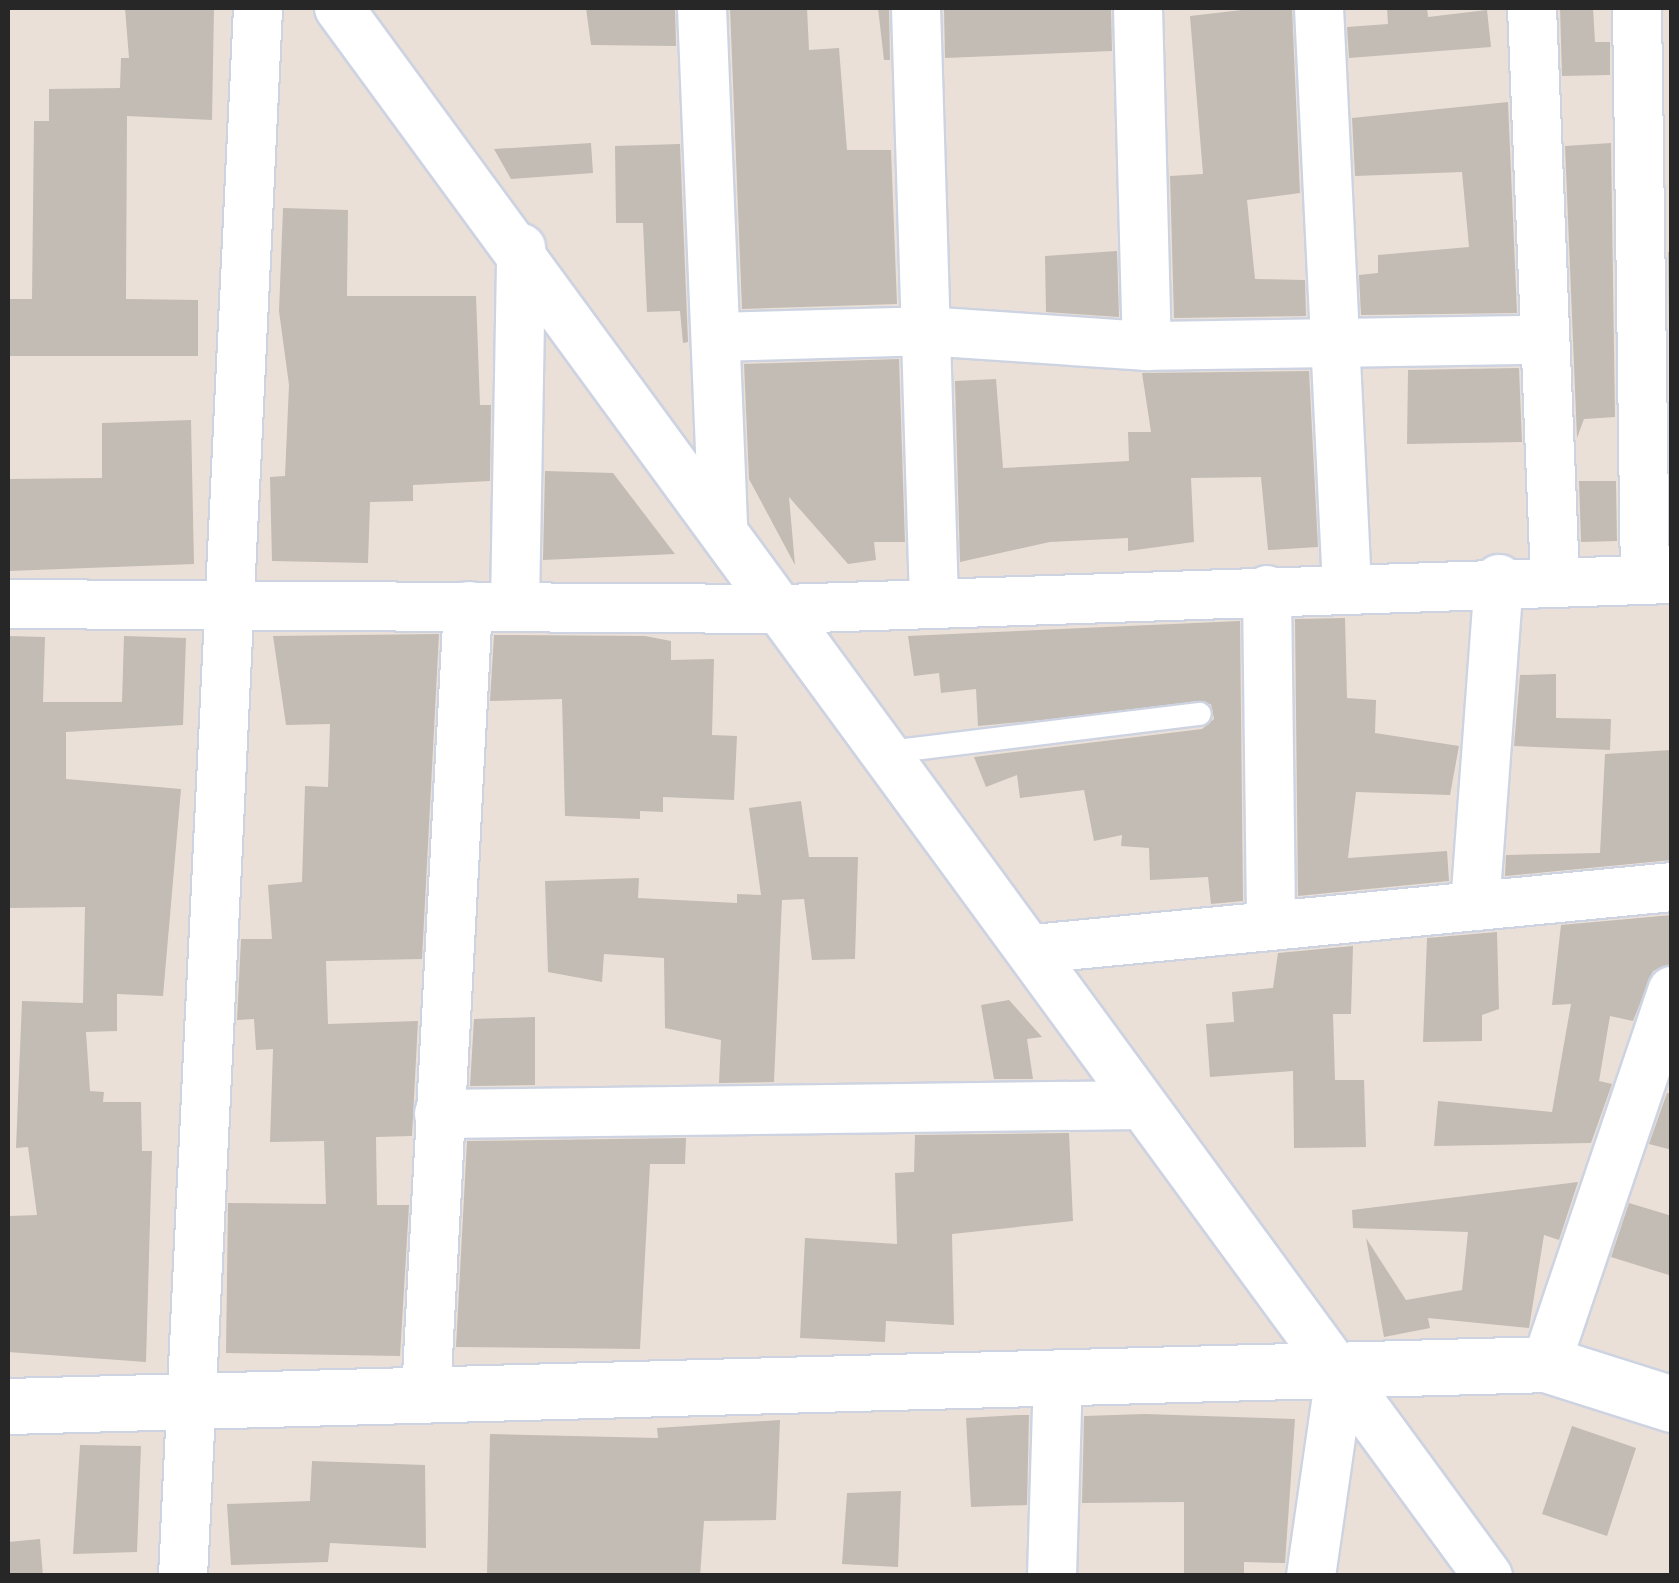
<!DOCTYPE html>
<html>
<head>
<meta charset="utf-8">
<style>
	body { margin:0 }
	#map { position:relative; width:1679px; height:1583px; overflow:hidden; background:#ebe0d8; font-family:"Fira Sans",sans-serif }
	div>[style] { position:absolute }
	.building>* { inset:0; background:#c2bcb4 }
	.roads { filter:drop-shadow(2px 0 #cdd3e1) drop-shadow(-2px 0 #cdd3e1) drop-shadow(0 2px #cdd3e1) drop-shadow(0 -2px #cdd3e1) }
	.service>* { height:22px; margin:-11px; padding:0 11px; transform-origin:11px; border-radius:11px; background:#fff }
	.minor>* { height:48px; margin:-24px; padding:0 24px; transform-origin:24px; border-radius:24px; background:#fff }
	.tertiary>* { height:55px; margin:-27.5px; padding:0 27.5px; transform-origin:27.5px; border-radius:27.5px; background:#fff }
	span { translate:-50% -50%; white-space:nowrap; text-align:center; line-height:1.15; -webkit-text-stroke:10px #fff; paint-order:stroke }
	.frame { position:absolute; inset:0; border:10px solid #272727; pointer-events:none }
</style>
</head>
<body>
<div id="map">
	<div class="building">
		<div style="clip-path:polygon(125px 8px,214px 8px,212px 120px,127px 116px,126px 299px,198px 300px,198px 356px,9px 356px,9px 299px,32px 299px,34px 121px,49px 121px,49px 89px,120px 88px,121px 58px,129px 58px)"></div>
		<div style="clip-path:polygon(586px 8px,675px 8px,676px 46px,591px 45px)"></div>
		<div style="clip-path:polygon(730px 8px,807px 8px,809px 50px,839px 48px,847px 150px,891px 150px,897px 304px,742px 309px)"></div>
		<div style="clip-path:polygon(878px 8px,889px 8px,890px 60px,884px 60px)"></div>
		<div style="clip-path:polygon(944px 8px,1111px 8px,1112px 51px,945px 58px)"></div>
		<div style="clip-path:polygon(1259px 8px,1292px 8px,1300px 193px,1247px 200px,1255px 279px,1305px 280px,1306px 316px,1174px 318px,1170px 176px,1203px 174px,1190px 16px)"></div>
		<div style="clip-path:polygon(1387px 8px,1427px 8px,1428px 17px,1487px 10px,1491px 47px,1349px 58px,1347px 27px,1388px 24px)"></div>
		<div style="clip-path:polygon(1560px 8px,1593px 8px,1595px 42px,1610px 42px,1610px 75px,1562px 76px)"></div>
		<div style="clip-path:polygon(1508px 102px,1517px 313px,1361px 315px,1359px 275px,1378px 273px,1378px 255px,1469px 247px,1462px 172px,1355px 176px,1352px 118px)"></div>
		<div style="clip-path:polygon(591px 143px,593px 173px,511px 179px,494px 149px)"></div>
		<div style="clip-path:polygon(1611px 143px,1615px 417px,1584px 419px,1577px 438px,1565px 146px)"></div>
		<div style="clip-path:polygon(680px 144px,688px 342px,683px 343px,680px 311px,647px 312px,643px 223px,616px 223px,615px 146px)"></div>
		<div style="clip-path:polygon(283px 208px,348px 210px,347px 296px,476px 296px,480px 405px,491px 405px,490px 481px,413px 485px,413px 501px,370px 502px,368px 563px,272px 561px,270px 477px,285px 476px,289px 385px,279px 311px)"></div>
		<div style="clip-path:polygon(1117px 251px,1119px 317px,1046px 312px,1045px 256px)"></div>
		<div style="clip-path:polygon(1668px 252px,1672px 252px,1672px 326px,1669px 326px)"></div>
		<div style="clip-path:polygon(899px 359px,905px 542px,874px 542px,876px 560px,848px 564px,789px 497px,795px 565px,749px 479px,744px 364px)"></div>
		<div style="clip-path:polygon(1519px 368px,1522px 442px,1407px 444px,1408px 370px)"></div>
		<div style="clip-path:polygon(1309px 371px,1318px 547px,1268px 550px,1261px 477px,1191px 478px,1194px 542px,1128px 551px,1128px 538px,1050px 542px,960px 562px,955px 381px,996px 379px,1003px 468px,1042px 466px,1129px 461px,1128px 432px,1151px 432px,1142px 373px)"></div>
		<div style="clip-path:polygon(191px 420px,194px 564px,8px 571px,8px 479px,102px 478px,102px 423px)"></div>
		<div style="clip-path:polygon(545px 471px,613px 473px,675px 554px,543px 560px)"></div>
		<div style="clip-path:polygon(1579px 481px,1616px 481px,1617px 541px,1581px 542px)"></div>
		<div style="clip-path:polygon(1345px 618px,1347px 698px,1376px 700px,1375px 733px,1459px 746px,1450px 795px,1356px 792px,1348px 858px,1447px 851px,1449px 881px,1298px 896px,1295px 619px)"></div>
		<div style="clip-path:polygon(1240px 621px,1243px 901px,1211px 904px,1208px 877px,1150px 880px,1149px 848px,1121px 846px,1122px 835px,1094px 841px,1084px 790px,1020px 798px,1017px 775px,986px 787px,974px 757px,1202px 729px,1214px 719px,1211px 704px,978px 726px,976px 689px,941px 693px,939px 673px,914px 676px,908px 636px)"></div>
		<div style="clip-path:polygon(439px 634px,422px 959px,326px 961px,328px 1024px,418px 1021px,412px 1136px,376px 1137px,377px 1205px,409px 1205px,400px 1356px,226px 1353px,228px 1203px,326px 1204px,324px 1141px,270px 1142px,273px 1049px,256px 1050px,254px 1019px,237px 1020px,241px 939px,272px 939px,268px 885px,302px 882px,305px 786px,328px 787px,330px 724px,286px 725px,273px 636px)"></div>
		<div style="clip-path:polygon(494px 635px,645px 636px,671px 641px,671px 660px,714px 659px,712px 735px,737px 736px,734px 800px,663px 797px,663px 812px,640px 811px,640px 819px,565px 816px,562px 699px,490px 701px)"></div>
		<div style="clip-path:polygon(8px 636px,45px 637px,43px 702px,122px 702px,124px 636px,186px 638px,183px 725px,66px 732px,66px 779px,181px 789px,163px 996px,117px 994px,117px 1031px,86px 1032px,90px 1091px,104px 1092px,103px 1102px,141px 1102px,142px 1151px,152px 1151px,146px 1362px,8px 1352px,10px 1216px,37px 1215px,28px 1147px,16px 1148px,22px 1001px,83px 1003px,85px 907px,8px 908px)"></div>
		<div style="clip-path:polygon(1556px 674px,1556px 718px,1611px 719px,1610px 750px,1514px 746px,1520px 675px)"></div>
		<div style="clip-path:polygon(1672px 750px,1672px 860px,1505px 876px,1506px 855px,1600px 853px,1605px 754px)"></div>
		<div style="clip-path:polygon(801px 801px,809px 857px,858px 857px,855px 959px,812px 960px,804px 899px,782px 900px,774px 1082px,719px 1083px,721px 1040px,665px 1028px,664px 958px,604px 954px,602px 982px,548px 972px,545px 881px,639px 878px,638px 898px,737px 903px,737px 894px,761px 895px,749px 808px)"></div>
		<div style="clip-path:polygon(1672px 915px,1672px 964px,1653px 971px,1633px 1021px,1610px 1016px,1599px 1081px,1612px 1084px,1591px 1143px,1434px 1146px,1438px 1101px,1552px 1112px,1571px 1004px,1552px 1005px,1561px 925px)"></div>
		<div style="clip-path:polygon(1497px 932px,1499px 1009px,1482px 1015px,1482px 1041px,1423px 1042px,1427px 938px)"></div>
		<div style="clip-path:polygon(1353px 946px,1351px 1014px,1333px 1014px,1335px 1080px,1364px 1080px,1366px 1147px,1294px 1148px,1293px 1071px,1210px 1077px,1206px 1024px,1234px 1022px,1232px 992px,1273px 988px,1278px 953px)"></div>
		<div style="clip-path:polygon(1009px 1000px,1042px 1037px,1027px 1039px,1033px 1079px,994px 1079px,981px 1005px)"></div>
		<div style="clip-path:polygon(535px 1017px,535px 1085px,470px 1086px,474px 1019px)"></div>
		<div style="clip-path:polygon(1667px 1093px,1672px 1094px,1672px 1150px,1649px 1144px)"></div>
		<div style="clip-path:polygon(1069px 1133px,1073px 1221px,952px 1234px,954px 1325px,886px 1321px,885px 1342px,800px 1338px,805px 1238px,897px 1244px,895px 1173px,914px 1172px,915px 1135px)"></div>
		<div style="clip-path:polygon(686px 1138px,685px 1164px,650px 1164px,640px 1349px,456px 1347px,467px 1141px)"></div>
		<div style="clip-path:polygon(1578px 1182px,1559px 1240px,1544px 1235px,1529px 1328px,1428px 1318px,1430px 1328px,1384px 1337px,1366px 1238px,1406px 1300px,1462px 1290px,1468px 1232px,1353px 1228px,1352px 1210px)"></div>
		<div style="clip-path:polygon(1629px 1203px,1672px 1216px,1672px 1276px,1611px 1257px)"></div>
		<div style="clip-path:polygon(1145px 1414px,1295px 1419px,1285px 1563px,1244px 1562px,1244px 1576px,1184px 1576px,1184px 1502px,1082px 1503px,1084px 1416px)"></div>
		<div style="clip-path:polygon(1019px 1415px,1029px 1415px,1027px 1505px,971px 1507px,966px 1418px)"></div>
		<div style="clip-path:polygon(780px 1420px,776px 1520px,704px 1521px,700px 1576px,487px 1576px,490px 1434px,658px 1438px,657px 1428px)"></div>
		<div style="clip-path:polygon(1572px 1426px,1636px 1448px,1607px 1536px,1542px 1514px)"></div>
		<div style="clip-path:polygon(80px 1445px,141px 1446px,137px 1552px,73px 1554px)"></div>
		<div style="clip-path:polygon(312px 1461px,425px 1465px,426px 1548px,330px 1543px,328px 1562px,231px 1565px,227px 1504px,310px 1501px)"></div>
		<div style="clip-path:polygon(901px 1491px,898px 1567px,842px 1564px,847px 1493px)"></div>
		<div style="clip-path:polygon(40px 1539px,43px 1576px,8px 1576px,8px 1542px)"></div>
	</div>
	<div class="roads">
		<div class="service">
			<div style="left:889px;top:752px;width:313px;rotate:-7deg"></div>
		</div>
		<div class="minor">
			<div style="left:339px;top:8px;width:1944px;rotate:53.77deg"></div>
			<div style="left:702px;top:8px;width:516px;rotate:87.67deg"></div>
			<div style="left:916px;top:8px;width:594px;rotate:88.26deg"></div>
			<div style="left:1138px;top:8px;width:338px;rotate:88.5deg"></div>
			<div style="left:1319px;top:8px;width:579px;rotate:87.23deg"></div>
			<div style="left:1532px;top:8px;width:569px;rotate:87.69deg"></div>
			<div style="left:1637px;top:8px;width:572px;rotate:89.2deg"></div>
			<div style="left:716px;top:337px;width:209px;rotate:-1.6deg"></div>
			<div style="left:925px;top:331px;width:223px;rotate:3.9deg"></div>
			<div style="left:1147px;top:346px;width:398px;rotate:-0.9deg"></div>
			<div style="left:1267px;top:590px;width:336px;rotate:89.3deg"></div>
			<div style="left:8px;top:604px;width:777px;rotate:0.37deg"></div>
			<div style="left:785px;top:609px;width:888px;rotate:-1.94deg"></div>
			<div style="left:515px;top:606px;width:358px;rotate:-89deg"></div>
			<div style="left:1475px;top:906px;width:328px;rotate:-85.8deg"></div>
			<div style="left:1034px;top:949px;width:641px;rotate:-5.55deg"></div>
			<div style="left:439px;top:1114px;width:701px;rotate:-0.74deg"></div>
			<div style="left:1546px;top:1364px;width:394px;rotate:-71.3deg"></div>
			<div style="left:426px;top:1394px;width:789px;rotate:-86.95deg"></div>
			<div style="left:183px;top:1576px;width:1570px;rotate:-87.26deg"></div>
			<div style="left:1052px;top:1576px;width:200px;rotate:-88.3deg"></div>
			<div style="left:1311px;top:1576px;width:210px;rotate:-81.8deg"></div>
		</div>
		<div class="tertiary">
			<div style="left:8px;top:1406px;width:1539px;rotate:-1.56deg"></div>
			<div style="left:1546px;top:1364px;width:132px;rotate:17.6deg"></div>
		</div>
	</div>
	<div class="frame"></div>
</div>
</body>
</html>
